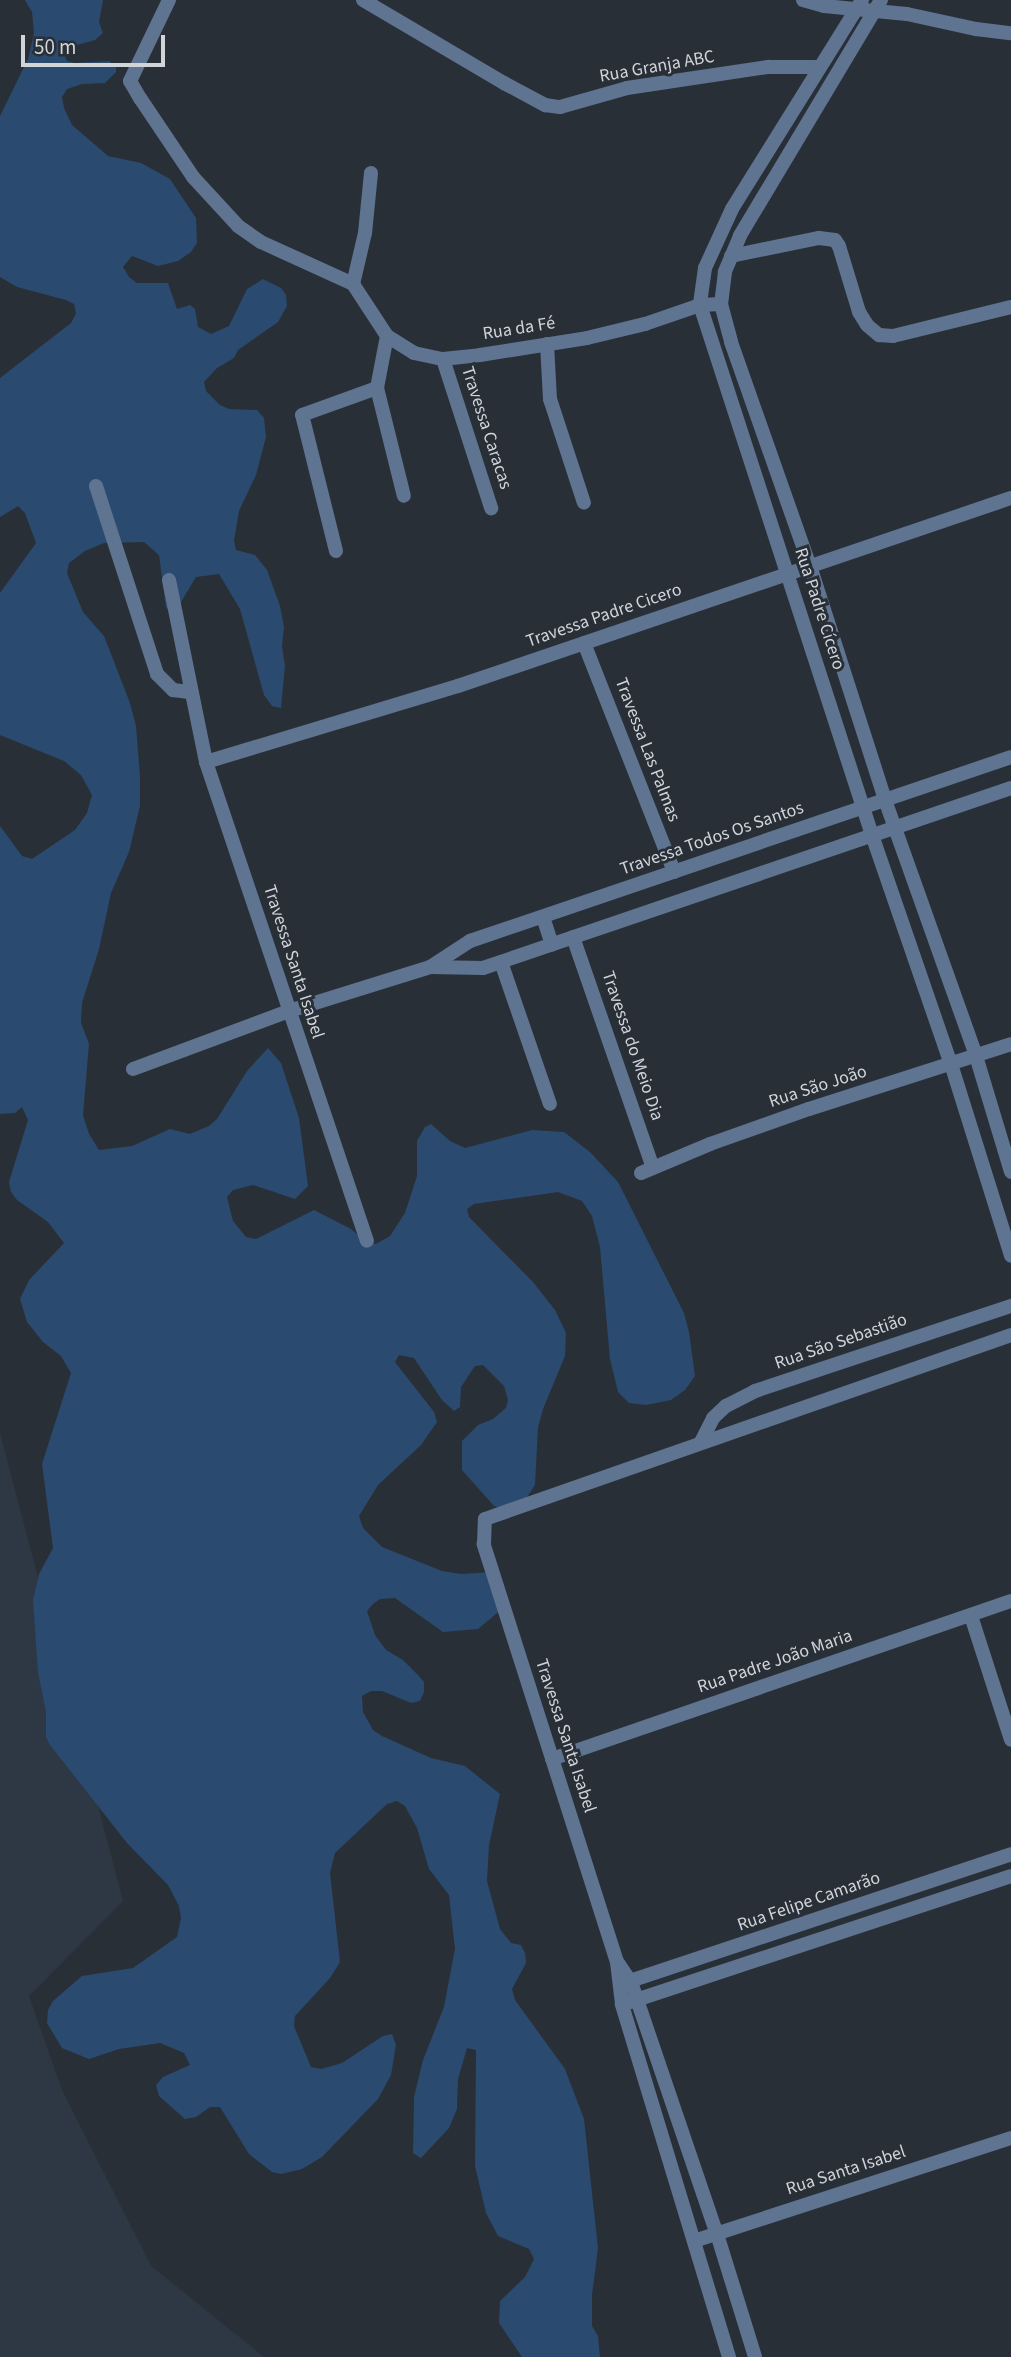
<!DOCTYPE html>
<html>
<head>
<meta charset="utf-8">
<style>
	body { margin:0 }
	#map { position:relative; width:1011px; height:2357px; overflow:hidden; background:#292f37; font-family:"Source Sans 3",sans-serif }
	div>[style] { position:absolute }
	.built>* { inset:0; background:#2e3845 }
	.green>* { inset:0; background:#2b4a6f }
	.street>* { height:14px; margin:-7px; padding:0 7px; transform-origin:7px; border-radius:7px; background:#5e7491 }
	span { translate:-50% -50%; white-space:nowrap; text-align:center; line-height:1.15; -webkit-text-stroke:6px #292f37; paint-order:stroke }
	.street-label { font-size:18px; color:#d1d5da }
	.scale { position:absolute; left:21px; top:35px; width:144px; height:32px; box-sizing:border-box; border:4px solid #d1d5da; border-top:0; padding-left:9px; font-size:21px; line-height:24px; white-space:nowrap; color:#d1d5da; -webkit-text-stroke:5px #292f37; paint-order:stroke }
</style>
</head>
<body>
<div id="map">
	<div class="built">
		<div style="clip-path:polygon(0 1433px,123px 1901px,29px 1996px,62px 2090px,151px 2266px,264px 2357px,0 2357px)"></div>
	</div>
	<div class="green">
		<div style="clip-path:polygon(25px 0,103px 0,99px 22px,103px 33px,95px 40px,70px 47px,65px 56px,67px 61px,75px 63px,109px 61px,116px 67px,116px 72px,105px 83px,82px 84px,67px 89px,62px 97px,64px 108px,72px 125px,108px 156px,141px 163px,170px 179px,196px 218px,197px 243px,191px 252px,178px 261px,158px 266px,132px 256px,123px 267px,129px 277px,137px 283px,168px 283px,177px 309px,190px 305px,195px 309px,198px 327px,211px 334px,229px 326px,247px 289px,263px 279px,281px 288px,286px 295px,287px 306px,278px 322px,238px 350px,234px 358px,217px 368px,204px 382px,206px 391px,220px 405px,229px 409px,257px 410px,264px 418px,266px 437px,256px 475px,239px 511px,234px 541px,236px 550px,255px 555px,267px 570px,280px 606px,284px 627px,282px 646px,285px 666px,281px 708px,272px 706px,264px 695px,240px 609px,219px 574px,196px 577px,175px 612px,166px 608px,159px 555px,144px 542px,104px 543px,85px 551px,69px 563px,67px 573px,83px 612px,104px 636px,130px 703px,136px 726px,140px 776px,140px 806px,129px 852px,111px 893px,99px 949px,82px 1003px,81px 1023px,89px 1044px,83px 1115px,89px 1134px,99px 1150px,132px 1146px,170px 1129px,190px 1134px,209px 1126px,217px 1119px,247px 1071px,268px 1048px,281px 1063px,299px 1118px,308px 1186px,295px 1199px,253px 1185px,233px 1190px,227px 1197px,233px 1221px,246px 1237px,256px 1239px,314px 1210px,351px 1229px,366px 1242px,376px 1244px,390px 1236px,405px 1213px,417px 1176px,417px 1141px,425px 1127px,431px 1124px,450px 1141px,465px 1148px,532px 1130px,564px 1132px,590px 1152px,618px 1182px,684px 1313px,689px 1332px,695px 1376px,685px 1390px,671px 1400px,646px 1405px,629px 1403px,618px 1392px,610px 1359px,600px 1247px,592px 1216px,582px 1201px,558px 1192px,474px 1204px,467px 1209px,469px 1217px,533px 1282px,555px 1310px,566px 1333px,565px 1356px,543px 1409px,538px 1428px,535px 1485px,518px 1511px,511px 1511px,494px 1506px,462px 1470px,462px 1441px,478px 1425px,493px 1419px,506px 1408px,508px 1400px,504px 1386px,483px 1365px,475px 1366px,461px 1387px,460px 1407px,454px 1411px,442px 1400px,414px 1358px,399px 1355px,395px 1362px,434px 1412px,437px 1422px,421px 1445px,378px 1485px,359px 1516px,363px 1528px,382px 1547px,442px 1571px,461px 1574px,492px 1572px,502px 1609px,478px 1629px,443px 1632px,395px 1598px,380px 1599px,373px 1604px,367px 1611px,375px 1635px,386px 1650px,403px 1660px,418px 1675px,424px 1682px,424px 1692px,420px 1701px,411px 1703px,382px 1691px,371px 1691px,362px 1696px,363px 1712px,373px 1730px,382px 1736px,431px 1758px,465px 1766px,500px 1794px,489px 1845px,487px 1881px,500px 1929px,511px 1943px,521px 1945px,525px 1953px,526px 1963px,512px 1989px,515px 2000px,565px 2069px,584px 2119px,598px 2248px,592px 2295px,592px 2326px,598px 2336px,600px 2357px,522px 2357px,499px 2323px,500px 2301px,525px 2277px,534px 2259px,529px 2249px,498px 2236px,486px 2213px,475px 2166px,476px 2050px,467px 2048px,458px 2079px,457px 2109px,449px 2128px,421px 2158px,413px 2153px,414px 2097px,423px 2060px,444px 2007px,455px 1949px,449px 1895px,429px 1869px,417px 1828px,405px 1806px,397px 1801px,387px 1804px,335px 1853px,330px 1873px,340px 1962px,330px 1978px,295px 2016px,294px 2026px,311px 2067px,321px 2069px,342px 2063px,383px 2036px,392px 2034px,396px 2045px,391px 2075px,378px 2099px,322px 2157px,302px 2169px,281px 2174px,272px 2172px,249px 2154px,220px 2107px,210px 2107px,196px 2117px,185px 2119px,159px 2096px,156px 2085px,163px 2077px,190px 2065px,184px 2053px,160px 2043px,119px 2049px,89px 2059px,62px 2048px,47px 2023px,48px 2010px,53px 2001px,82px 1976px,133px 1968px,177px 1937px,181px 1918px,179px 1906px,168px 1885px,127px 1843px,50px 1745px,46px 1737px,46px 1712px,38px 1672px,33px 1600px,39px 1574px,53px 1548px,42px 1464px,71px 1373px,61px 1356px,43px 1342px,27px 1322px,20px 1299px,29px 1280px,64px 1243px,48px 1222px,17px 1200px,11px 1192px,9px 1182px,28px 1120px,22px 1107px,15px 1113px,0 1114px,0 826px,22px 856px,32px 859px,75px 830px,87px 813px,92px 795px,81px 775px,64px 761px,0 735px,0 593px,36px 543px,25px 513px,18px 506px,0 517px,0 378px,71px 323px,76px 314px,74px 304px,66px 300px,17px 287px,0 277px,0 116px,28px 59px,34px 33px,32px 12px)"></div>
	</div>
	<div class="street">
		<div style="left:169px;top:0;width:90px;rotate:115.7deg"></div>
		<div style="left:130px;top:81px;width:20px;rotate:60deg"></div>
		<div style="left:140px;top:98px;width:95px;rotate:56.1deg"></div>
		<div style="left:193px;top:177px;width:67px;rotate:47.4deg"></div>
		<div style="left:238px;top:226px;width:28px;rotate:35deg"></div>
		<div style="left:261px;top:242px;width:101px;rotate:24.5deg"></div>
		<div style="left:363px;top:0;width:164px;rotate:30.5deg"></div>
		<div style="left:504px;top:83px;width:47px;rotate:28.2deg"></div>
		<div style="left:545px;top:105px;width:15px;rotate:8deg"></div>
		<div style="left:560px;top:107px;width:70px;rotate:-15.8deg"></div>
		<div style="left:627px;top:88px;width:143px;rotate:-8.5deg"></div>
		<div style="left:768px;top:67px;width:51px"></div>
		<div style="left:803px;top:0;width:22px;rotate:16deg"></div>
		<div style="left:824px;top:6px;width:83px;rotate:5.5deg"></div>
		<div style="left:907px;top:14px;width:71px;rotate:12.3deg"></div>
		<div style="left:976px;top:29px;width:35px;rotate:7deg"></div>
		<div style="left:862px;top:0;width:246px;rotate:121.9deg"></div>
		<div style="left:732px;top:209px;width:65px;rotate:114.6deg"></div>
		<div style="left:705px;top:268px;width:37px;rotate:98deg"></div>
		<div style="left:700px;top:305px;width:557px;rotate:72.02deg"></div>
		<div style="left:872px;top:835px;width:242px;rotate:71deg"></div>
		<div style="left:951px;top:1064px;width:201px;rotate:72.6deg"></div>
		<div style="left:881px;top:0;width:275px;rotate:120.9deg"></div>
		<div style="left:740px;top:236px;width:39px;rotate:113deg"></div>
		<div style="left:725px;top:272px;width:32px;rotate:97deg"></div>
		<div style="left:721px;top:304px;width:39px;rotate:75deg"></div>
		<div style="left:731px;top:342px;width:238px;rotate:70.6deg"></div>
		<div style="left:810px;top:566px;width:246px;rotate:72.2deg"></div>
		<div style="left:885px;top:800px;width:272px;rotate:70.4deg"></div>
		<div style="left:976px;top:1056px;width:121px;rotate:73.2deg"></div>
		<div style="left:371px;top:173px;width:60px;rotate:95.7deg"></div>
		<div style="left:365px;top:233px;width:52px;rotate:103.2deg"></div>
		<div style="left:353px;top:284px;width:62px;rotate:56.8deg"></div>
		<div style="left:387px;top:336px;width:32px;rotate:32deg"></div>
		<div style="left:414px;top:353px;width:30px;rotate:12deg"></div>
		<div style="left:443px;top:359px;width:37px;rotate:-6deg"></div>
		<div style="left:480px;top:355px;width:108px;rotate:-9deg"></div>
		<div style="left:587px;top:338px;width:60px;rotate:-13.6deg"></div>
		<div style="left:645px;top:324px;width:58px;rotate:-19.1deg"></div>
		<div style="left:700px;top:305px;width:21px;rotate:-3deg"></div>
		<div style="left:731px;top:256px;width:90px;rotate:-11.6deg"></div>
		<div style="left:819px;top:238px;width:16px;rotate:7deg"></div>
		<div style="left:835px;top:240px;width:7px;rotate:56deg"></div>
		<div style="left:839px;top:246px;width:69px;rotate:73.1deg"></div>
		<div style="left:859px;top:312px;width:15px;rotate:58deg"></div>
		<div style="left:867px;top:325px;width:16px;rotate:40deg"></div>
		<div style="left:879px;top:335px;width:14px;rotate:4deg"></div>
		<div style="left:893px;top:336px;width:122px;rotate:-13.8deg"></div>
		<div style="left:387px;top:336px;width:53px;rotate:100.9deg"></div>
		<div style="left:377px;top:388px;width:111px;rotate:76deg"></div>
		<div style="left:547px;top:344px;width:55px;rotate:86.9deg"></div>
		<div style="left:550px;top:399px;width:109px;rotate:71.9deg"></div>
		<div style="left:443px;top:359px;width:157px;rotate:72.1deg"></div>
		<div style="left:96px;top:486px;width:198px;rotate:72deg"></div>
		<div style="left:157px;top:674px;width:23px;rotate:45deg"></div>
		<div style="left:173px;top:690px;width:16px;rotate:7deg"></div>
		<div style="left:336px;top:551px;width:140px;rotate:-104deg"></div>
		<div style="left:302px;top:415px;width:80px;rotate:-19.8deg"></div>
		<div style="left:169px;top:580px;width:186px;rotate:78.5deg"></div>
		<div style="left:206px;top:762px;width:505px;rotate:71.42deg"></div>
		<div style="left:584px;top:643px;width:246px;rotate:68.5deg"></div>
		<div style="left:206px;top:762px;width:263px;rotate:-16.8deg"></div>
		<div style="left:458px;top:686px;width:584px;rotate:-18.78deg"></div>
		<div style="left:543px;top:917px;width:29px;rotate:72deg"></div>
		<div style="left:573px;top:937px;width:244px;rotate:70.9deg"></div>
		<div style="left:501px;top:962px;width:150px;rotate:71deg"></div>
		<div style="left:430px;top:967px;width:53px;rotate:1.1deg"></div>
		<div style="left:483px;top:968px;width:558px;rotate:-18.82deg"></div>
		<div style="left:133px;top:1069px;width:166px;rotate:-20.4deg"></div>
		<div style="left:289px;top:1011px;width:148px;rotate:-17.3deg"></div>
		<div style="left:430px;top:967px;width:48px;rotate:-33deg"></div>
		<div style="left:470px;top:941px;width:571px;rotate:-18.78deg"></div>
		<div style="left:641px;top:1173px;width:75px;rotate:-22.8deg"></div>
		<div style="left:710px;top:1144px;width:105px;rotate:-19.5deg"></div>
		<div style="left:809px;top:1109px;width:212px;rotate:-17.8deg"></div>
		<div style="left:701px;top:1442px;width:27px;rotate:-63deg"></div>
		<div style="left:713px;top:1418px;width:18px;rotate:-43deg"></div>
		<div style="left:726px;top:1406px;width:33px;rotate:-27deg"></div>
		<div style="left:755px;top:1391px;width:270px;rotate:-18.4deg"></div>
		<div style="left:971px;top:1616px;width:130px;rotate:72.1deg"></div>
		<div style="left:552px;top:1759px;width:485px;rotate:-19deg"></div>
		<div style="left:618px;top:1963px;width:23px;rotate:56deg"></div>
		<div style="left:631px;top:1982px;width:266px;rotate:71.2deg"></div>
		<div style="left:717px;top:2234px;width:129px;rotate:72.8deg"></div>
		<div style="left:624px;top:1983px;width:408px;rotate:-18.4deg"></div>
		<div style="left:627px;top:2003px;width:404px;rotate:-18.3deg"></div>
		<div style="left:694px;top:2241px;width:333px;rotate:-18deg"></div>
		<div style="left:729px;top:2357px;width:369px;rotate:-106.9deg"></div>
		<div style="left:622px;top:2004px;width:42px;rotate:-96.8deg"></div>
		<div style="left:617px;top:1962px;width:439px;rotate:-107.7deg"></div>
		<div style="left:484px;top:1544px;width:25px;rotate:-88deg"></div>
		<div style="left:485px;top:1519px;width:557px;rotate:-19.28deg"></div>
	</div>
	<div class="street-label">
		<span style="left:657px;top:67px;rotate:-10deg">Rua Granja ABC</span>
		<span style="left:519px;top:329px;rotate:-9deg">Rua da Fé</span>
		<span style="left:486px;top:428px;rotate:72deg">Travessa Caracas</span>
		<span style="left:819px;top:609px;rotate:72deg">Rua Padre Cícero</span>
		<span style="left:604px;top:616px;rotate:-19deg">Travessa Padre Cicero</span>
		<span style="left:647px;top:750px;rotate:69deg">Travessa Las Palmas</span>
		<span style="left:712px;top:839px;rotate:-19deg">Travessa Todos Os Santos</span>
		<span style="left:293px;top:962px;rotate:72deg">Travessa Santa Isabel</span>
		<span style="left:632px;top:1046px;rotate:71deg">Travessa do Meio Dia</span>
		<span style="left:818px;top:1087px;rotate:-18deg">Rua São João</span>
		<span style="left:841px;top:1342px;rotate:-19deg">Rua São Sebastião</span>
		<span style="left:775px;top:1662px;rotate:-19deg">Rua Padre João Maria</span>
		<span style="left:565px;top:1736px;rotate:72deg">Travessa Santa Isabel</span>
		<span style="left:809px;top:1902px;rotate:-19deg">Rua Felipe Camarão</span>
		<span style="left:846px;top:2171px;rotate:-18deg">Rua Santa Isabel</span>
	</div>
	<div class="scale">50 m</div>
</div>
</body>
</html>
